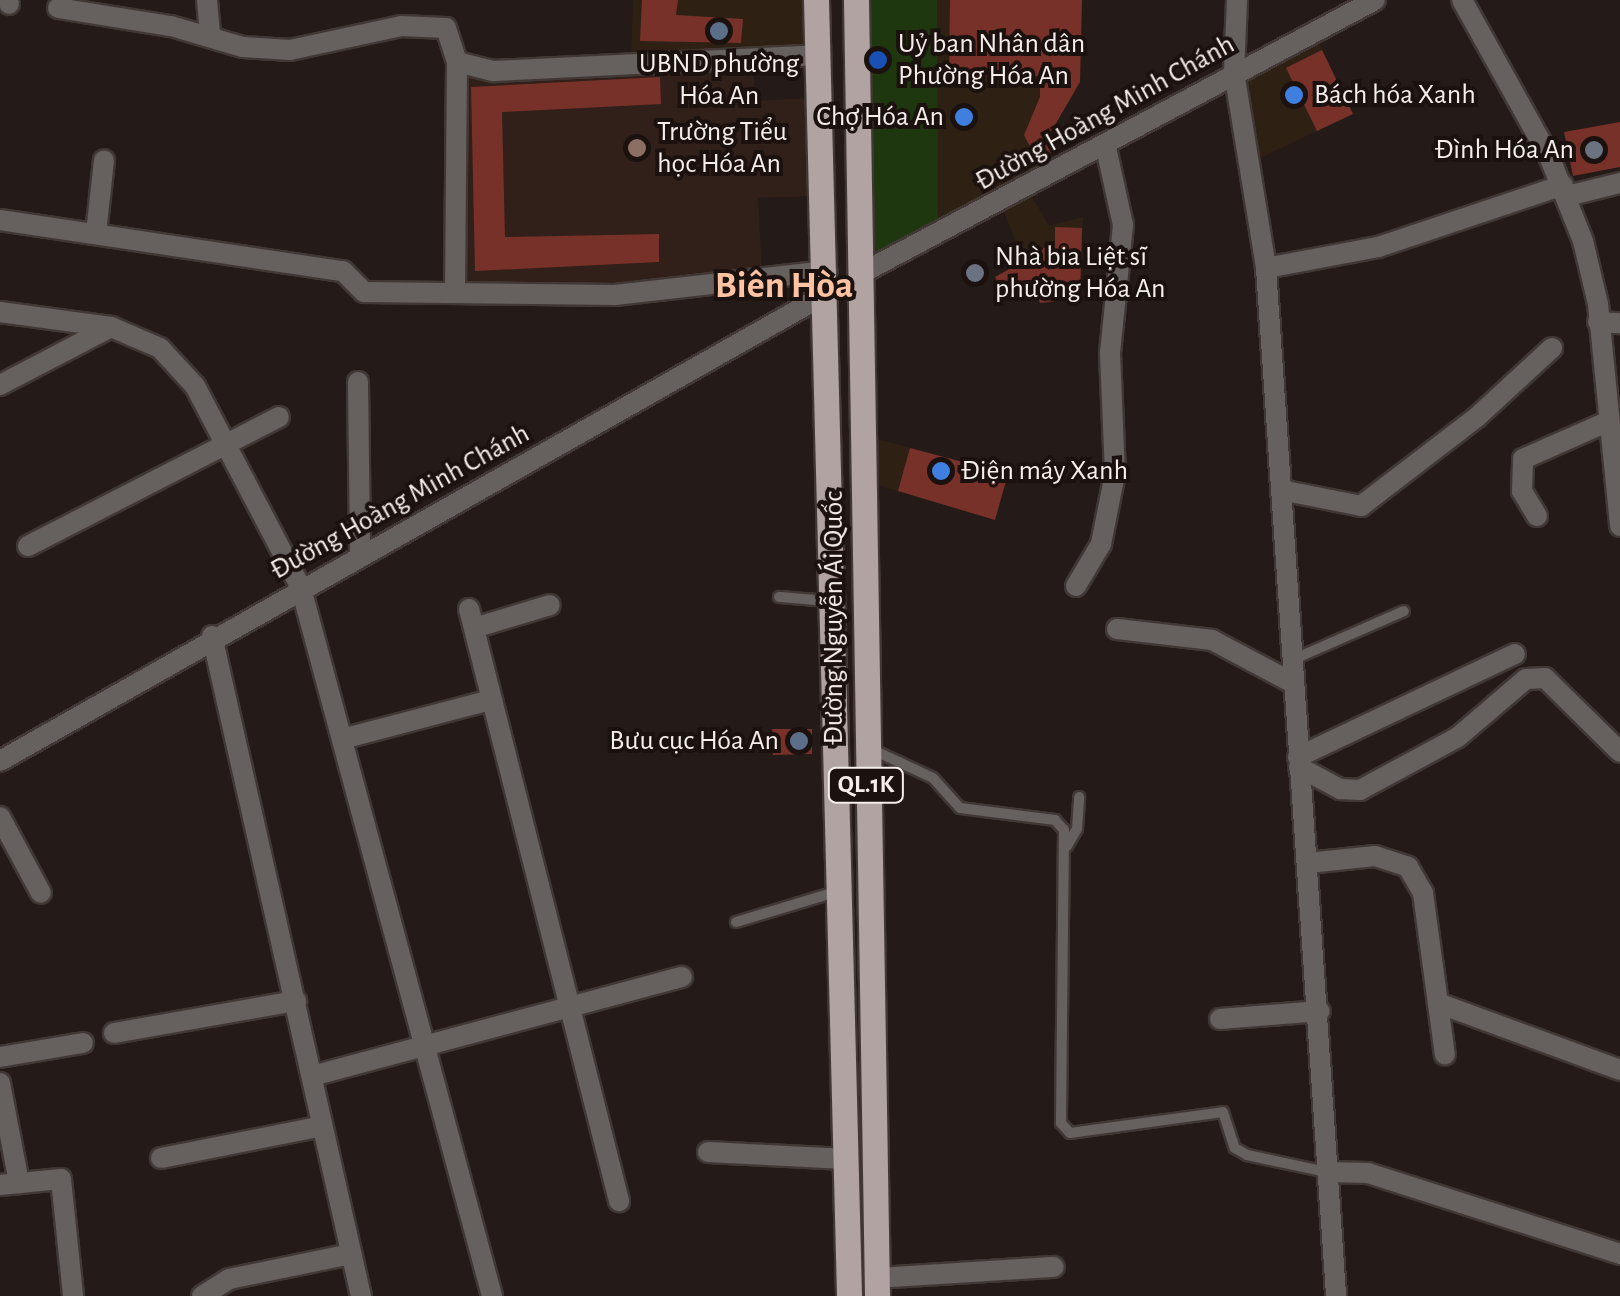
<!DOCTYPE html>
<html>
<head>
<meta charset="utf-8">
<style>
	body { margin:0 }
	#map { position:relative; width:1620px; height:1296px; overflow:hidden; background:#241a17; font-family:"Alegreya Sans",sans-serif }
	div>[style] { position:absolute }
	.commercial>* { inset:0; background:#2e2114 }
	.education>* { inset:0; background:#311f19 }
	.green>* { inset:0; background:#1f370f }
	.building>* { inset:0; background:#773129 }
	.roads { filter:drop-shadow(2px 0 #413835) drop-shadow(-2px 0 #413835) drop-shadow(0 2px #413835) drop-shadow(0 -2px #413835) }
	.service>* { height:10px; margin:-5px; padding:0 5px; transform-origin:5px; border-radius:5px; background:#66605f }
	.minor>* { height:20px; margin:-10px; padding:0 10px; transform-origin:10px; border-radius:10px; background:#66605f }
	.primary>* { height:25px; margin:-12.5px; padding:0 12.5px; transform-origin:12.5px; border-radius:12.5px; background:#b0a3a2 }
	.dots>* { width:28px; height:28px; translate:-50% -50%; box-sizing:border-box; border:5px solid #1b110e; border-radius:50% }
	span { translate:-50% -50%; white-space:nowrap; text-align:center; line-height:1.15; -webkit-text-stroke:8px #1b110e; paint-order:stroke }
	.shield-label span { padding:2px 8px; background:#1b110e; border:2px solid; border-radius:8px; -webkit-text-stroke-width:0 }
	.shield-label { font-size:25px; color:#f5eeeb; font-weight:700 }
	.poi-label { font-size:28px; color:#f5eeeb }
	.left { translate:0 -50%; text-align:left }
	.right { translate:-100% -50%; text-align:right }
	.street-label { font-size:28px; color:#f5eeeb }
	.district-label { font-size:38px; color:#fec3a3; font-weight:700 }
</style>
</head>
<body>
<div id="map">
	<div class="commercial">
		<div style="clip-path:polygon(633px 0,805px 0,807px 49px,631px 56px)"></div>
		<div style="clip-path:polygon(868px 0,1082px 0,1068px 98px,1048px 136px,1060px 164px,873px 260px)"></div>
		<div style="clip-path:polygon(1316px 37px,1353px 114px,1256px 160px,1241px 76px)"></div>
		<div style="clip-path:polygon(1031px 195px,1049px 226px,1083px 217px,1080px 298px,1040px 303px,1003px 209px)"></div>
		<div style="clip-path:polygon(874px 438px,1008px 474px,995px 520px,874px 484px)"></div>
	</div>
	<div class="education">
		<div style="clip-path:polygon(753px 63px,755px 101px,809px 98px,813px 196px,758px 198px,762px 269px,614px 288px,462px 285px,464px 76px)"></div>
	</div>
	<div class="green">
		<div style="clip-path:polygon(868px 0,937px 0,938px 226px,873px 260px)"></div>
	</div>
	<div class="building">
		<div style="clip-path:polygon(642px 0,678px 0,676px 15px,743px 19px,741px 43px,640px 41px)"></div>
		<div style="clip-path:polygon(950px 0,1082px 0,1080px 82px,1048px 137px,1054px 152px,1037px 160px,1024px 135px,1040px 97px,1040px 76px,949px 76px)"></div>
		<div style="clip-path:polygon(1322px 50px,1353px 114px,1317px 131px,1286px 68px)"></div>
		<div style="clip-path:polygon(660px 77px,661px 104px,502px 112px,505px 237px,659px 234px,659px 262px,475px 271px,471px 87px)"></div>
		<div style="clip-path:polygon(1620px 122px,1620px 167px,1573px 176px,1564px 132px)"></div>
		<div style="clip-path:polygon(1055px 227px,1082px 228px,1080px 298px,1040px 303px,1032px 285px,1006px 298px,995px 277px,1024px 261px,1021px 256px,1055px 244px)"></div>
		<div style="clip-path:polygon(910px 448px,1008px 474px,995px 520px,898px 491px)"></div>
		<div style="clip-path:polygon(772px 729px,812px 729px,812px 754px,773px 755px)"></div>
	</div>
	<div class="roads">
		<div class="service">
			<div style="left:779px;top:597px;width:50px;rotate:4.6deg"></div>
			<div style="left:1292px;top:660px;width:122px;rotate:-23.6deg"></div>
			<div style="left:871px;top:749px;width:68px;rotate:25.1deg"></div>
			<div style="left:933px;top:778px;width:40px;rotate:48deg"></div>
			<div style="left:960px;top:808px;width:96px;rotate:7.2deg"></div>
			<div style="left:1055px;top:820px;width:13px;rotate:48deg"></div>
			<div style="left:1064px;top:830px;width:293px;rotate:90.6deg"></div>
			<div style="left:1061px;top:1123px;width:13px;rotate:48deg"></div>
			<div style="left:1070px;top:1133px;width:154px;rotate:-7.8deg"></div>
			<div style="left:1223px;top:1112px;width:38px;rotate:72deg"></div>
			<div style="left:1235px;top:1148px;width:14px;rotate:30deg"></div>
			<div style="left:1247px;top:1155px;width:82px;rotate:12deg"></div>
			<div style="left:1067px;top:846px;width:20px;rotate:-60deg"></div>
			<div style="left:1077px;top:829px;width:32px;rotate:-86deg"></div>
			<div style="left:736px;top:922px;width:108px;rotate:-16.8deg"></div>
		</div>
		<div class="minor">
			<div style="left:8px;top:0;width:4px;rotate:76deg"></div>
			<div style="left:207px;top:0;width:37px;rotate:85deg"></div>
			<div style="left:1237px;top:0;width:72px;rotate:92.4deg"></div>
			<div style="left:1234px;top:72px;width:199px;rotate:80.7deg"></div>
			<div style="left:1266px;top:268px;width:1030px;rotate:86.1deg"></div>
			<div style="left:1462px;top:0;width:179px;rotate:60.9deg"></div>
			<div style="left:1549px;top:156px;width:92px;rotate:68.2deg"></div>
			<div style="left:1583px;top:241px;width:65px;rotate:76.6deg"></div>
			<div style="left:1598px;top:304px;width:223px;rotate:84.3deg"></div>
			<div style="left:58px;top:8px;width:114px;rotate:9.1deg"></div>
			<div style="left:171px;top:26px;width:75px;rotate:16.3deg"></div>
			<div style="left:243px;top:47px;width:47px;rotate:3.7deg"></div>
			<div style="left:290px;top:50px;width:114px;rotate:-12.2deg"></div>
			<div style="left:401px;top:26px;width:45px;rotate:2.5deg"></div>
			<div style="left:446px;top:28px;width:36px;rotate:72deg"></div>
			<div style="left:457px;top:62px;width:231px;rotate:90.5deg"></div>
			<div style="left:457px;top:62px;width:38px;rotate:14deg"></div>
			<div style="left:494px;top:71px;width:325px;rotate:-2.8deg"></div>
			<div style="left:1567px;top:196px;width:55px;rotate:-13.8deg"></div>
			<div style="left:0;top:220px;width:347px;rotate:8.5deg"></div>
			<div style="left:343px;top:271px;width:30px;rotate:45deg"></div>
			<div style="left:364px;top:292px;width:251px;rotate:0.7deg"></div>
			<div style="left:615px;top:295px;width:213px;rotate:-6.5deg"></div>
			<div style="left:96px;top:233px;width:73px;rotate:-83.7deg"></div>
			<div style="left:1266px;top:268px;width:114px;rotate:-10.6deg"></div>
			<div style="left:1378px;top:247px;width:195px;rotate:-18.5deg"></div>
			<div style="left:862px;top:273px;width:581px;rotate:-28.02deg"></div>
			<div style="left:0;top:312px;width:112px;rotate:7.7deg"></div>
			<div style="left:111px;top:327px;width:53px;rotate:23.2deg"></div>
			<div style="left:160px;top:348px;width:52px;rotate:47.4deg"></div>
			<div style="left:195px;top:386px;width:228px;rotate:62.3deg"></div>
			<div style="left:301px;top:588px;width:733px;rotate:74.9deg"></div>
			<div style="left:1598px;top:322px;width:22px;rotate:3deg"></div>
			<div style="left:358px;top:382px;width:174px;rotate:89.3deg"></div>
			<div style="left:0;top:385px;width:125px;rotate:-27.6deg"></div>
			<div style="left:1281px;top:490px;width:82px;rotate:11.3deg"></div>
			<div style="left:1361px;top:506px;width:146px;rotate:-37.5deg"></div>
			<div style="left:1477px;top:417px;width:102px;rotate:-42.6deg"></div>
			<div style="left:1537px;top:516px;width:29px;rotate:-121deg"></div>
			<div style="left:1522px;top:491px;width:32px;rotate:-88deg"></div>
			<div style="left:1523px;top:459px;width:92px;rotate:-23.8deg"></div>
			<div style="left:28px;top:546px;width:282px;rotate:-27.2deg"></div>
			<div style="left:1076px;top:586px;width:49px;rotate:-59.2deg"></div>
			<div style="left:1101px;top:544px;width:72px;rotate:-78.8deg"></div>
			<div style="left:1115px;top:473px;width:120px;rotate:-92.4deg"></div>
			<div style="left:1110px;top:353px;width:129px;rotate:-84.2deg"></div>
			<div style="left:1123px;top:225px;width:79px;rotate:-102.4deg"></div>
			<div style="left:469px;top:609px;width:611px;rotate:75.78deg"></div>
			<div style="left:474px;top:628px;width:79px;rotate:-16.8deg"></div>
			<div style="left:1117px;top:629px;width:96px;rotate:6.6deg"></div>
			<div style="left:1212px;top:640px;width:92px;rotate:28deg"></div>
			<div style="left:212px;top:636px;width:677px;rotate:77.28deg"></div>
			<div style="left:342px;top:739px;width:154px;rotate:-14.7deg"></div>
			<div style="left:1298px;top:757px;width:240px;rotate:-25.4deg"></div>
			<div style="left:0;top:761px;width:951px;rotate:-29.48deg"></div>
			<div style="left:1299px;top:767px;width:47px;rotate:28.2deg"></div>
			<div style="left:1340px;top:789px;width:20px;rotate:3deg"></div>
			<div style="left:1360px;top:790px;width:111px;rotate:-28.4deg"></div>
			<div style="left:1458px;top:737px;width:89px;rotate:-40.5deg"></div>
			<div style="left:1526px;top:679px;width:19px;rotate:-3deg"></div>
			<div style="left:1545px;top:678px;width:105px;rotate:44.6deg"></div>
			<div style="left:0;top:817px;width:86px;rotate:61.7deg"></div>
			<div style="left:1308px;top:863px;width:67px;rotate:-6deg"></div>
			<div style="left:1375px;top:856px;width:35px;rotate:18deg"></div>
			<div style="left:1408px;top:867px;width:30px;rotate:60deg"></div>
			<div style="left:1423px;top:893px;width:163px;rotate:82.3deg"></div>
			<div style="left:1438px;top:1003px;width:194px;rotate:20.2deg"></div>
			<div style="left:1220px;top:1019px;width:100px;rotate:-4.6deg"></div>
			<div style="left:114px;top:1033px;width:185px;rotate:-10deg"></div>
			<div style="left:0;top:1057px;width:84px;rotate:-9.6deg"></div>
			<div style="left:312px;top:1076px;width:383px;rotate:-15deg"></div>
			<div style="left:0;top:1083px;width:102px;rotate:79.2deg"></div>
			<div style="left:708px;top:1152px;width:138px;rotate:2.9deg"></div>
			<div style="left:161px;top:1158px;width:164px;rotate:-11.2deg"></div>
			<div style="left:1327px;top:1172px;width:41px;rotate:1.4deg"></div>
			<div style="left:1368px;top:1173px;width:265px;rotate:17.8deg"></div>
			<div style="left:0;top:1185px;width:61px;rotate:-5.6deg"></div>
			<div style="left:61px;top:1179px;width:118px;rotate:84.1deg"></div>
			<div style="left:877px;top:1278px;width:177px;rotate:-3.6deg"></div>
			<div style="left:202px;top:1296px;width:32px;rotate:-32deg"></div>
			<div style="left:229px;top:1279px;width:125px;rotate:-11.6deg"></div>
		</div>
		<div class="primary">
			<div style="left:816px;top:0;width:1296px;rotate:88.54deg"></div>
			<div style="left:856px;top:0;width:1296px;rotate:89.07deg"></div>
		</div>
	</div>
	<div class="dots">
		<div style="left:719px;top:31px;background:#5c6f8a"></div>
		<div style="left:878px;top:60px;background:#1a4fb4"></div>
		<div style="left:1294px;top:95px;background:#3f7fe0"></div>
		<div style="left:964px;top:117px;background:#3f7fe0"></div>
		<div style="left:637px;top:148px;background:#8d6e63"></div>
		<div style="left:1594px;top:150px;background:#6b7280"></div>
		<div style="left:975px;top:273px;background:#6b7280"></div>
		<div style="left:941px;top:471px;background:#3f7fe0"></div>
		<div style="left:799px;top:741px;background:#5c6f8a"></div>
	</div>
	<div class="shield-label">
		<span style="left:866px;top:785px">QL.1K</span>
	</div>
	<div class="poi-label">
		<span class="left" style="left:898px;top:60px">Uỷ ban Nhân dân<br>Phường Hóa An</span>
		<span style="left:719px;top:80px">UBND phường<br>Hóa An</span>
		<span class="left" style="left:1314px;top:95px">Bách hóa Xanh</span>
		<span class="right" style="left:944px;top:117px">Chợ Hóa An</span>
		<span class="left" style="left:657px;top:148px">Trường Tiểu<br>học Hóa An</span>
		<span class="right" style="left:1574px;top:150px">Đình Hóa An</span>
		<span class="left" style="left:995px;top:273px">Nhà bia Liệt sĩ<br>phường Hóa An</span>
		<span class="left" style="left:961px;top:471px">Điện máy Xanh</span>
		<span class="right" style="left:779px;top:741px">Bưu cục Hóa An</span>
	</div>
	<div class="street-label">
		<span style="left:1105px;top:113px;rotate:-29deg">Đường Hoàng Minh Chánh</span>
		<span style="left:400px;top:502px;rotate:-29deg">Đường Hoàng Minh Chánh</span>
		<span style="left:834px;top:618px;rotate:-90deg">Đường Nguyễn Ái Quốc</span>
	</div>
	<div class="district-label">
		<span style="left:784px;top:287px">Biên Hòa</span>
	</div>
</div>
</body>
</html>
